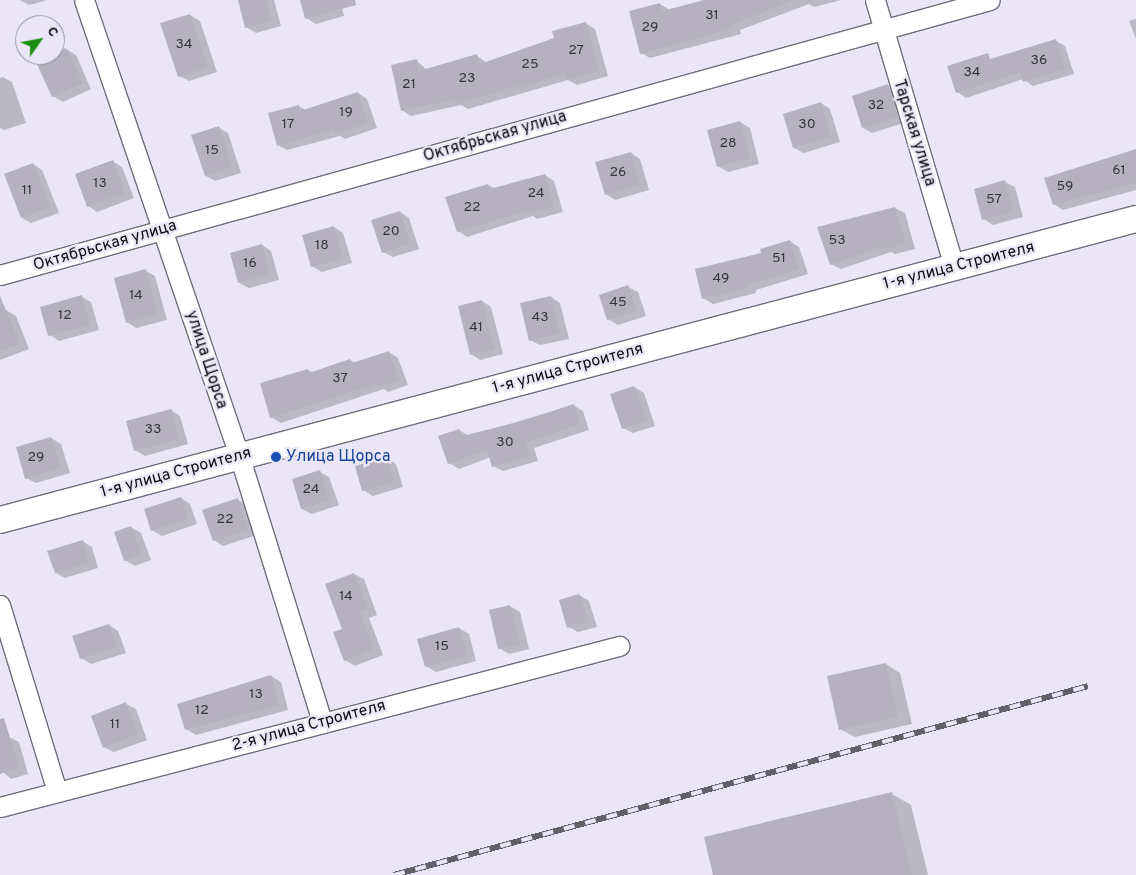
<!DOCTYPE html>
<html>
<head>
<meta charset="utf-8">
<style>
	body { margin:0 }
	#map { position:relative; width:1136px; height:875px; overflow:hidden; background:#eae6f7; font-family:Overpass,sans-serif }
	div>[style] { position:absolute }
	.shadow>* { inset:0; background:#0003 }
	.building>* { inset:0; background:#b5b1c1 }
	.roads { filter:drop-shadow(1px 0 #716d7c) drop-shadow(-1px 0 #716d7c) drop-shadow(0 1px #716d7c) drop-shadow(0 -1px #716d7c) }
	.street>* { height:19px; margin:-9.5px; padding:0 9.5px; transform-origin:9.5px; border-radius:9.5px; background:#fff }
	.secondary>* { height:26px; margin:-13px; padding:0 13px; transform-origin:13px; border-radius:13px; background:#fff }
	.rail>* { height:5.5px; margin-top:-2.75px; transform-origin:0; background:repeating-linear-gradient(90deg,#eae6f7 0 11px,#615f69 0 22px); box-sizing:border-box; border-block:1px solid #615f69 }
	.dots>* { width:14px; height:14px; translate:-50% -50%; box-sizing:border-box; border:2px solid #eae6f7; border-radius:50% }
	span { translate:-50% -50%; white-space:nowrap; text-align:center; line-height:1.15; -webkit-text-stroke:4.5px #eae6f7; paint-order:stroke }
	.number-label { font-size:14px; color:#36343c }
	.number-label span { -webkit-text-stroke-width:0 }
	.street-label { font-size:16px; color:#0c0b10 }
	.transit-label { font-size:16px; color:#164399 }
	.left { translate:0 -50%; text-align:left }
	.north { position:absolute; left:15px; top:15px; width:50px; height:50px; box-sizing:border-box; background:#eae6f7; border:1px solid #918e9b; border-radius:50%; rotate:57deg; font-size:14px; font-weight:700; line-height:20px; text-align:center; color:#0c0b10 }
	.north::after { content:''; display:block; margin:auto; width:18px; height:22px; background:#1b8d12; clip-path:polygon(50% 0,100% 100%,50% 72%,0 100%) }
</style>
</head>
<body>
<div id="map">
	<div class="shadow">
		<div style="clip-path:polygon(20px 0,48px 0,29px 5px)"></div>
		<div style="clip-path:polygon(239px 0,274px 0,281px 26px,256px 33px,246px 27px)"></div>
		<div style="clip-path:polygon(301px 0,340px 0,344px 16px,316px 24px,306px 18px)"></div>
		<div style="clip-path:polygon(709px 0,841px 0,814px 7px,809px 4px,740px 30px,741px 34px,650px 58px,641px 53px,660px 4px,670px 10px)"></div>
		<div style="clip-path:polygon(190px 15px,200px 21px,217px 72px,189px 81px,179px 76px)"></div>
		<div style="clip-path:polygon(1136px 19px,1136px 39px,1129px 21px)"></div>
		<div style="clip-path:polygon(585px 23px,595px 29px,608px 76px,577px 85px,568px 80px,468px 109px,461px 105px,411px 116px,402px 110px,417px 61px,427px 70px,476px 55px,487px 63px,556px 38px)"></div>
		<div style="clip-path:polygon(1056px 41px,1065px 46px,1074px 74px,1033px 86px,1023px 79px,966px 98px,957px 92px,986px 64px)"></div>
		<div style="clip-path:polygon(66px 49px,76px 55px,91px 89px,63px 102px,53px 96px)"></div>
		<div style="clip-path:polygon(3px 77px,12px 82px,26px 123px,4px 130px,0 128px,0 78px)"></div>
		<div style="clip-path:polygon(888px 86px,898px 91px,907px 122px,872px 133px,863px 128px)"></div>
		<div style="clip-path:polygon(358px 93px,367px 99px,377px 128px,345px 139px,340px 136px,287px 150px,278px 145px,298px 106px,306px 110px)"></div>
		<div style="clip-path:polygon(821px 103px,830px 109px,840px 142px,804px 153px,794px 148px)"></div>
		<div style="clip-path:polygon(740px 122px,750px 128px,759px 164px,728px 172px,718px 166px)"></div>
		<div style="clip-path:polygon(219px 128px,228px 133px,241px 173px,215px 181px,206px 176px)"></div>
		<div style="clip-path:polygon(1136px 151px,1136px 190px,1063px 210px,1054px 204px)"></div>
		<div style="clip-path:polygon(631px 153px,640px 159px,649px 190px,615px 200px,606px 194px)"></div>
		<div style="clip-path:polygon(112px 161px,122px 167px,134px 198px,97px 212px,88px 206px)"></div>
		<div style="clip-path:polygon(33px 164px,42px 170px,59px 213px,31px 223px,22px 218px)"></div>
		<div style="clip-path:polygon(545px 175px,554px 181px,563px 212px,537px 219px,533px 216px,467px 237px,458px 231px,488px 185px,496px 189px)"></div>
		<div style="clip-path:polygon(1005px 182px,1015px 187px,1023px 217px,993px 225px,984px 219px)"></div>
		<div style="clip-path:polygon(895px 208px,905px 213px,915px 249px,895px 254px,891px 252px,841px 269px,831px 264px)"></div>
		<div style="clip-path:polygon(400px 212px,409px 218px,419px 249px,393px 257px,383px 252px)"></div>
		<div style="clip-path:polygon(334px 227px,343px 233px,352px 263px,322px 272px,312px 266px)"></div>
		<div style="clip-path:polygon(790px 241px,799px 247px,808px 274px,756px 290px,756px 293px,713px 304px,703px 298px,763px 254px)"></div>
		<div style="clip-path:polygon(262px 245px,271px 251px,279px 280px,249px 288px,239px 283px)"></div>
		<div style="clip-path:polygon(146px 271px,155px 276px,167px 320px,136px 328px,127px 322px)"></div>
		<div style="clip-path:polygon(628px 287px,638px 292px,646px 316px,618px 325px,608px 319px)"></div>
		<div style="clip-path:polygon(82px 297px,91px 302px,99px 330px,59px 341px,50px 335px)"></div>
		<div style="clip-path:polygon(551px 297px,560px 303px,569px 339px,540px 345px,530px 340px)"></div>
		<div style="clip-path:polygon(482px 301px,491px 307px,503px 354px,480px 360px,471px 354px)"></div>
		<div style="clip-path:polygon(6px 310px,16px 316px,29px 349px,0 360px,0 313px)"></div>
		<div style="clip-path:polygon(389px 352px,398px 358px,408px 385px,388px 392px,384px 389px,281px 423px,271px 417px,308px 370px,313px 373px,350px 360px,356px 363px)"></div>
		<div style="clip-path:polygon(634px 387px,644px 393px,655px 426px,633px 433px,623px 428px)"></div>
		<div style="clip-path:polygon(573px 405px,583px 411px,589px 430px,534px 448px,538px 461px,503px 471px,493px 466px,491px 457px,459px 469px,449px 463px,459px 430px,469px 436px)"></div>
		<div style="clip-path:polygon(171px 410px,180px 416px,188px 444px,145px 456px,135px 450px)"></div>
		<div style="clip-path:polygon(51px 438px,61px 444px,70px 473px,36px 483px,26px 478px)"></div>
		<div style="clip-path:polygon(387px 458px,396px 464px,403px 487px,373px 496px,363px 490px)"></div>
		<div style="clip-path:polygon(320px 472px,329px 477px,339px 505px,312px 514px,302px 509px,293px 480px)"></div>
		<div style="clip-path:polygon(181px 498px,190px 504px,197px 524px,162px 536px,152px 530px)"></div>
		<div style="clip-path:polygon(238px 500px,248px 505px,257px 535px,223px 546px,214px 540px)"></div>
		<div style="clip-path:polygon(131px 527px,141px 533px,151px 560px,135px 566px,125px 560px)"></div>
		<div style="clip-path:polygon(82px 541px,92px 547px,98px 568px,65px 578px,56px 573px)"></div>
		<div style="clip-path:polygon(354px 574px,364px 579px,377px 615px,369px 618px,383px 655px,355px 666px,345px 660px,343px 630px)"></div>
		<div style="clip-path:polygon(579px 595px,589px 601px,597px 627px,578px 632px,569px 627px)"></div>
		<div style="clip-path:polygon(510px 606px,520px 612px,529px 649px,509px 654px,499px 648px)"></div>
		<div style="clip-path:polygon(109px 625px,118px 631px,126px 653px,91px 664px,81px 658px)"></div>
		<div style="clip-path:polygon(459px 628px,469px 634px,476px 661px,436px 672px,426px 666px)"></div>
		<div style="clip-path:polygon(886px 664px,900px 673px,912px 724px,855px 737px,840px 729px)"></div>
		<div style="clip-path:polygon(271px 676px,281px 682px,288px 710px,196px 735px,186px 729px)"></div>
		<div style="clip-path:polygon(126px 704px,136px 709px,147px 740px,114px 752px,104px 747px)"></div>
		<div style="clip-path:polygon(9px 737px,19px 742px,28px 774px,11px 779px,0 769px,0 739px)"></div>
		<div style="clip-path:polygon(892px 794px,911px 805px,928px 875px,714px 875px)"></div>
	</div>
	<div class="building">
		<div style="clip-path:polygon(238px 0,266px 0,272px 20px,245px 28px)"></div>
		<div style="clip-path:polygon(300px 0,355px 0,356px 5px,305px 19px)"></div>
		<div style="clip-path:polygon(704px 0,791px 0,792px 1px,731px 25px,732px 29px,640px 54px,629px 11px,660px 3px,662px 11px)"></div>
		<div style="clip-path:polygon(190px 14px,208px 67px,178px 77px,160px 23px)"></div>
		<div style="clip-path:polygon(586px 22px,599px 71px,566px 80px,564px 73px,518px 89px,517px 86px,457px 104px,456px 99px,401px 111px,391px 65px,417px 59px,419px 71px,477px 54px,480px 64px,554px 38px,552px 31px)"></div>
		<div style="clip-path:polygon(1056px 39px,1065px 69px,1023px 82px,1020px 72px,956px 93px,947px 66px,988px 53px,990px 59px)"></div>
		<div style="clip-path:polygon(66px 48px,83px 83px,52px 97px,36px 62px)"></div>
		<div style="clip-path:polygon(888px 84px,898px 117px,862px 128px,852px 96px)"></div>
		<div style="clip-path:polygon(358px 92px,368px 123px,335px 134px,333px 130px,277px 146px,268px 113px,299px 105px,300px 111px)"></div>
		<div style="clip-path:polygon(821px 102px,831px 137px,793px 148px,783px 114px)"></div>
		<div style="clip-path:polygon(740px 121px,750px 158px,717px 167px,707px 130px)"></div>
		<div style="clip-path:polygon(219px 126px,232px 167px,205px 176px,191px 135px)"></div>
		<div style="clip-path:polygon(1136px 149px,1136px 183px,1053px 205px,1044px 178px)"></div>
		<div style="clip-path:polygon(631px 152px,640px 185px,605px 195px,595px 162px)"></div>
		<div style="clip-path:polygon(113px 160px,125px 193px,87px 207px,75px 174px)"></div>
		<div style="clip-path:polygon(33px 163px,50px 207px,21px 218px,4px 174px)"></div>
		<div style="clip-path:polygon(545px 174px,554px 206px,527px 214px,526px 211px,457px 232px,445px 197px,488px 184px,490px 189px)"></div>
		<div style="clip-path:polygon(1005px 180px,1014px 212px,982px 220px,974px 189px)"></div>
		<div style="clip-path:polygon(895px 207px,906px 243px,884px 250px,883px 246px,830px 265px,817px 227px)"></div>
		<div style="clip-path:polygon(400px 211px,410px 243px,382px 253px,371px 220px)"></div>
		<div style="clip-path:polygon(334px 226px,343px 258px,311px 267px,302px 235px)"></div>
		<div style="clip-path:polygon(790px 240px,799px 269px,747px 285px,747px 288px,702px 299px,695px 269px,761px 253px,760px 249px)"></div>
		<div style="clip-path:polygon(262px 244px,270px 274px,238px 283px,230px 253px)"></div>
		<div style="clip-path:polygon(146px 269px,158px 314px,126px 323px,114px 278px)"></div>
		<div style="clip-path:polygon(628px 285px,637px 310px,607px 320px,599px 295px)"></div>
		<div style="clip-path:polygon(82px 295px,90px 325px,48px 336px,40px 307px)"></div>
		<div style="clip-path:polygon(0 296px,20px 344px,0 351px)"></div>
		<div style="clip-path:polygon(551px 296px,560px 334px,529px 341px,520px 303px)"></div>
		<div style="clip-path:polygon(482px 300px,494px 349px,470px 355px,458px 306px)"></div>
		<div style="clip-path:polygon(389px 351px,399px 380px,378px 387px,376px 384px,270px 418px,260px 383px,308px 369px,309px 373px,350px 359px,352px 363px)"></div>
		<div style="clip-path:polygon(634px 386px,647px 420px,622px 429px,610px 394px)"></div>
		<div style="clip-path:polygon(574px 404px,580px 424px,525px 443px,529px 456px,492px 467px,487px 450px,448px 464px,438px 436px,459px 429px,462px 436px,519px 422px)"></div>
		<div style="clip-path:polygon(171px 409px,179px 439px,134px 451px,126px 421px)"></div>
		<div style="clip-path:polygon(51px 437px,61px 468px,25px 479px,16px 447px)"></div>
		<div style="clip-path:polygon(387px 457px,394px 482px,362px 491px,355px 466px)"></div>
		<div style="clip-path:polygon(320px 470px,330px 500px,301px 509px,292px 479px)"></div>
		<div style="clip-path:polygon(181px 497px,188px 519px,151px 531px,144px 509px)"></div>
		<div style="clip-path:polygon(238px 498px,248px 530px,213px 541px,202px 510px)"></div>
		<div style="clip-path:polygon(131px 526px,142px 554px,124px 561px,114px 532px)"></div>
		<div style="clip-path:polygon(83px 540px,89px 563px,55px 573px,47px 551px)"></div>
		<div style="clip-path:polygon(354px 573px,368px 609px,360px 612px,374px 649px,344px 661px,333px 632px,342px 629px,325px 584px)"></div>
		<div style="clip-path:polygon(579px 594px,588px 621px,567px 628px,559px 600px)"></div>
		<div style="clip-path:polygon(510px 605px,520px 644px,498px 649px,489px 610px)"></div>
		<div style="clip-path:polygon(109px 624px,117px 647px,80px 659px,72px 636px)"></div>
		<div style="clip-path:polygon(459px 627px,467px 656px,425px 667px,417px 639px)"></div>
		<div style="clip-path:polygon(886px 663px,898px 716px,839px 730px,827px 676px)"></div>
		<div style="clip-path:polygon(271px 675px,279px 705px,185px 730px,177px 704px)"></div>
		<div style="clip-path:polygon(126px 702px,138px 734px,103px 748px,91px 716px)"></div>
		<div style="clip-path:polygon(4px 718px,19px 768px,0 774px,0 719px)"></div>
		<div style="clip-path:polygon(892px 792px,912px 875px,713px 875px,704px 837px)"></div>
	</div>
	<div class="roads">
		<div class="street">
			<div style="left:84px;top:0;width:481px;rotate:71.2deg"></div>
			<div style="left:239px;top:455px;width:280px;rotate:72.7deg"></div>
			<div style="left:875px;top:0;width:278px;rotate:73.5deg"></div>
			<div style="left:0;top:275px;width:1027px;rotate:-15.52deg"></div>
			<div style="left:0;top:605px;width:195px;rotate:73deg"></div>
			<div style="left:0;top:807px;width:640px;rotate:-14.58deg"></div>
		</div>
		<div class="secondary">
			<div style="left:0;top:520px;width:1175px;rotate:-14.84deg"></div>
		</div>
	</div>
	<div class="rail">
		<div style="left:394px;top:875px;width:719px;rotate:-15.23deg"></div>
	</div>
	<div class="dots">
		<div style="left:276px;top:457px;background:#1a4fb4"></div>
	</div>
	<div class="number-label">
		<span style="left:712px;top:16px">31</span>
		<span style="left:650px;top:28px">29</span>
		<span style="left:184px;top:45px">34</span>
		<span style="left:576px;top:51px">27</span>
		<span style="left:1039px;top:61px">36</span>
		<span style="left:530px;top:65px">25</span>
		<span style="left:972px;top:73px">34</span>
		<span style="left:467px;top:79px">23</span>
		<span style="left:409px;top:85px">21</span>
		<span style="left:876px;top:106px">32</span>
		<span style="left:346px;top:113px">19</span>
		<span style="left:288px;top:125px">17</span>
		<span style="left:807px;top:125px">30</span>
		<span style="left:728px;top:144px">28</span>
		<span style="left:212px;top:151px">15</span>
		<span style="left:1119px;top:171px">61</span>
		<span style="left:618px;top:173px">26</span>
		<span style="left:100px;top:184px">13</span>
		<span style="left:1065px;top:187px">59</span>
		<span style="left:27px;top:191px">11</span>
		<span style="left:536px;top:194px">24</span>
		<span style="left:994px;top:200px">57</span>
		<span style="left:472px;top:208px">22</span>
		<span style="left:391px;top:232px">20</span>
		<span style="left:837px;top:241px">53</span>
		<span style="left:322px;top:246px">18</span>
		<span style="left:779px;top:259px">51</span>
		<span style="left:250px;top:264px">16</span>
		<span style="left:721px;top:279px">49</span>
		<span style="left:136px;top:296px">14</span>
		<span style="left:618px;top:303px">45</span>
		<span style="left:65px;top:316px">12</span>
		<span style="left:540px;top:318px">43</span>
		<span style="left:476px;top:328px">41</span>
		<span style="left:340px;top:379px">37</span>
		<span style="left:153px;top:430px">33</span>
		<span style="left:505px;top:443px">30</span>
		<span style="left:36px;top:458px">29</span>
		<span style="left:311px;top:490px">24</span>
		<span style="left:225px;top:520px">22</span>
		<span style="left:346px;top:597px">14</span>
		<span style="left:442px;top:647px">15</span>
		<span style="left:256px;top:695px">13</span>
		<span style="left:202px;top:711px">12</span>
		<span style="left:115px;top:725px">11</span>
	</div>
	<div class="street-label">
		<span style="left:914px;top:133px;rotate:73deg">Тарская улица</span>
		<span style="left:495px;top:137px;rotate:-16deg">Октябрьская улица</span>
		<span style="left:105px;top:246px;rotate:-16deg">Октябрьская улица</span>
		<span style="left:959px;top:266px;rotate:-14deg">1-я улица Строителя</span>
		<span style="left:206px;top:360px;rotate:72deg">улица Щорса</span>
		<span style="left:568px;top:369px;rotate:-15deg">1-я улица Строителя</span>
		<span style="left:176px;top:473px;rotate:-15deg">1-я улица Строителя</span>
		<span style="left:309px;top:726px;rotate:-15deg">2-я улица Строителя</span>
	</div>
	<div class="transit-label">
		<span class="left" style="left:286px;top:457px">Улица Щорса</span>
	</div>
	<div class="north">С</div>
</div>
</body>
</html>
